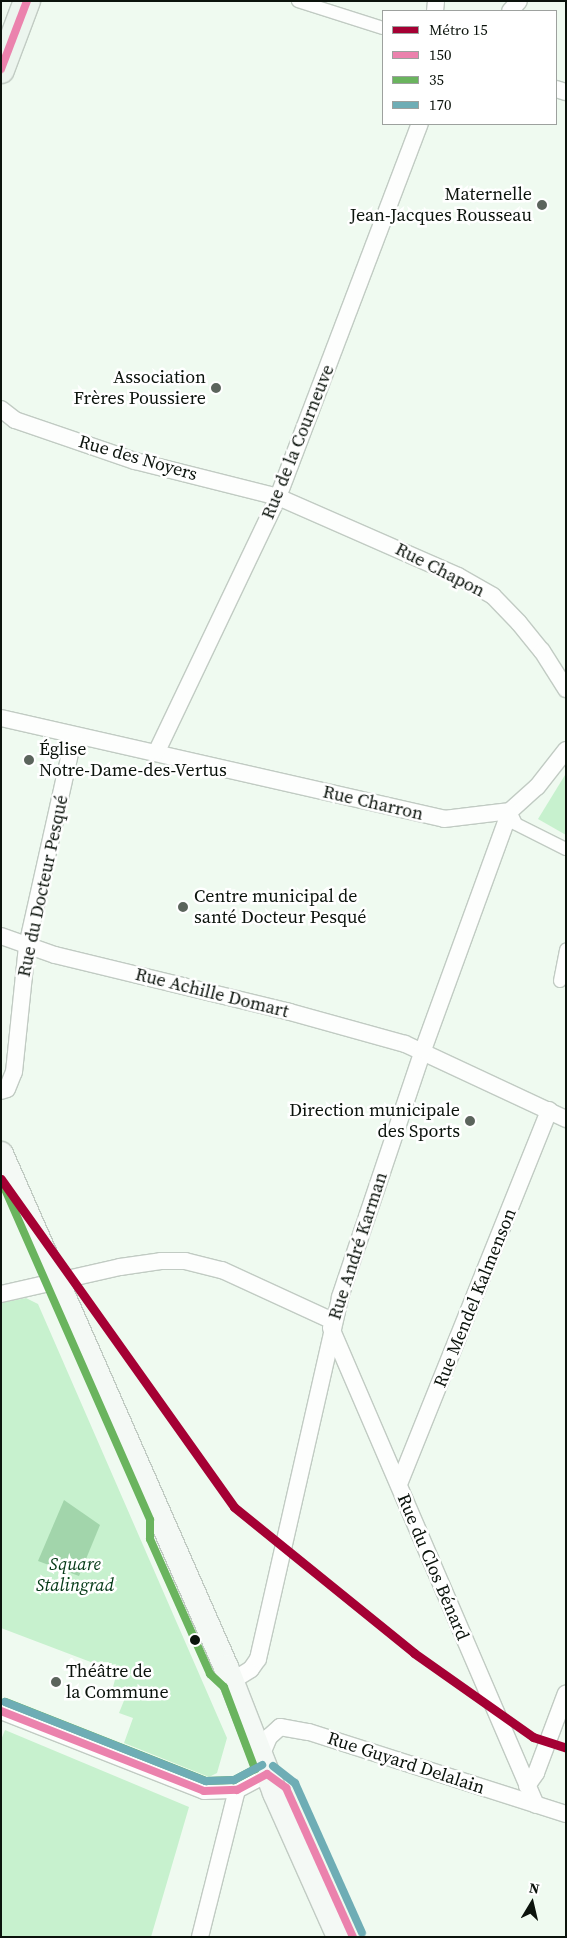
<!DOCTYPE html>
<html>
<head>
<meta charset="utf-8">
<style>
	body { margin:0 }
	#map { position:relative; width:567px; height:1938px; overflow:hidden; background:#effaf0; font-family:"Source Serif 4",serif }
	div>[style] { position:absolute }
	.green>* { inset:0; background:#c7f1ce }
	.water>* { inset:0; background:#a2d5ab }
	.roads { filter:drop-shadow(1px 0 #c1cbc3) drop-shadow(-1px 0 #c1cbc3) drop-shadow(0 1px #c1cbc3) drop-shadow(0 -1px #c1cbc3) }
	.pedestrian>* { height:12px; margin:-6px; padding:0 6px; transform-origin:6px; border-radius:6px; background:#fdfefd }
	.minor>* { height:16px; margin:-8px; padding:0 8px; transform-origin:8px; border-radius:8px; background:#fdfefd }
	.secondary>* { height:24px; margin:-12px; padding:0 12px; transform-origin:12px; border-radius:12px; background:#f4f9f5 }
	.primary>* { height:26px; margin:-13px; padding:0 13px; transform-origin:13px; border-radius:13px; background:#ecf5ee }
	.bus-1>* { height:8px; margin:-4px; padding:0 4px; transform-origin:4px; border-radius:4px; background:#eb82ad }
	.bus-2>* { height:8px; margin:-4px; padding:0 4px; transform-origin:4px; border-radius:4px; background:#6ab45e }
	.bus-3>* { height:8px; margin:-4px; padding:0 4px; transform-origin:4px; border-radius:4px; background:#6eadb5 }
	.metro-1>* { height:9px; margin:-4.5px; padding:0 4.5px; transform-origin:4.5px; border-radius:4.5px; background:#a50034 }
	.dots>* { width:14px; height:14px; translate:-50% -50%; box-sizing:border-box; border:2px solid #fff; border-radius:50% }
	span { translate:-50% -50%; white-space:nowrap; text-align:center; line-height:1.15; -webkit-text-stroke:5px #fff; paint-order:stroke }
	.poi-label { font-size:18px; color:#0b130c }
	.right { translate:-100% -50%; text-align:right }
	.left { translate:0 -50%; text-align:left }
	.street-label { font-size:18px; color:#0b130c }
	.park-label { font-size:18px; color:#013713; font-style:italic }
	.frame { position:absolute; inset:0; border:2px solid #0b130c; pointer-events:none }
	.legend { position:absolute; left:382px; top:10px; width:175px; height:115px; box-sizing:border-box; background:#fff; border:1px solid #9da19e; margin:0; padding:6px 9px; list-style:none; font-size:15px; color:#0b130c }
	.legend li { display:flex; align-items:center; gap:10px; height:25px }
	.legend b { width:25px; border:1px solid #9da19e }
	.north { position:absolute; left:507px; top:1878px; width:50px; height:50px; -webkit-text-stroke:4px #fff; paint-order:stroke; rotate:9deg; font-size:14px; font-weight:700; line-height:20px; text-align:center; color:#0b130c }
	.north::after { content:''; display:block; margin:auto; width:18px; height:22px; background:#0b130c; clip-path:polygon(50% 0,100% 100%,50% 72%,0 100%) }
</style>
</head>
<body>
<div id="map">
	<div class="green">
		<div style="clip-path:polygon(565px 775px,566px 775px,566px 835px,538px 819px)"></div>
		<div style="clip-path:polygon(26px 1298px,38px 1304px,227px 1738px,217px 1773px,209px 1777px,124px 1743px,133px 1718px,119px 1713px,127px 1693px,113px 1687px,117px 1672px,1px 1628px,1px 1303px)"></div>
		<div style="clip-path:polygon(5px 1730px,189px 1807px,151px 1937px,1px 1937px,1px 1740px)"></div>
	</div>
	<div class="water">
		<div style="clip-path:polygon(64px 1500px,100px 1525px,79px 1576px,38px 1561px)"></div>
	</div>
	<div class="roads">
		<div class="pedestrian">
			<div style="left:298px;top:1px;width:89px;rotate:17.6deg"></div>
			<div style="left:510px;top:811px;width:14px;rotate:65deg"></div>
			<div style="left:516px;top:824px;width:56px;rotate:26.6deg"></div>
			<div style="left:560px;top:981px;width:32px;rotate:-79deg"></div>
		</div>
		<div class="minor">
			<div style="left:435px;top:11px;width:10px;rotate:-84deg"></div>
			<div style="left:510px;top:11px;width:13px;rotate:-48deg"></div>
			<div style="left:556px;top:89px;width:10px;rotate:17deg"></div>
			<div style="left:1px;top:409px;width:18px;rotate:38deg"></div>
			<div style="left:15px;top:420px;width:127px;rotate:18.9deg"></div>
			<div style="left:135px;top:461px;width:147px;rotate:14.1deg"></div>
			<div style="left:278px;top:497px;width:197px;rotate:23.7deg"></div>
			<div style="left:458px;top:576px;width:40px;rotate:29.7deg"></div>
			<div style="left:493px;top:596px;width:37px;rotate:46deg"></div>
			<div style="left:519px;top:623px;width:36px;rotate:51deg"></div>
			<div style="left:542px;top:651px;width:45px;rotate:57.7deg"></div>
			<div style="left:1px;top:718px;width:454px;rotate:12.8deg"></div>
			<div style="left:444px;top:819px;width:66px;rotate:-6.9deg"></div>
			<div style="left:510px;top:811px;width:36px;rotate:-42deg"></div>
			<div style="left:537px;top:787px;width:47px;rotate:-51.9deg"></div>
			<div style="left:157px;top:751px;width:281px;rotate:-64.5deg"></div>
			<div style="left:278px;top:497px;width:399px;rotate:-69.2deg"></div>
			<div style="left:1px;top:936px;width:57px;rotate:19.4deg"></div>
			<div style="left:55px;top:955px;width:242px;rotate:13.6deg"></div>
			<div style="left:290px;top:1012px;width:119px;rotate:15.5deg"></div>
			<div style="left:405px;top:1044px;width:178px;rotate:25deg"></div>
			<div style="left:1px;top:1091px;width:6px;rotate:-18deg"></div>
			<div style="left:7px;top:1089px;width:18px;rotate:-68deg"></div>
			<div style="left:14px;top:1072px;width:127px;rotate:-84.1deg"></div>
			<div style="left:27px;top:946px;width:215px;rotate:-77.4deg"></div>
			<div style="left:1px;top:1294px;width:122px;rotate:-12.8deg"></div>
			<div style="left:120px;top:1267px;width:41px;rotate:-8.3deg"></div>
			<div style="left:161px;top:1261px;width:24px"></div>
			<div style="left:185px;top:1261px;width:38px;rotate:14deg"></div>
			<div style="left:222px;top:1270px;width:122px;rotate:24.7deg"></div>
			<div style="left:331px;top:1328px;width:519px;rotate:66.74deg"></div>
			<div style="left:399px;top:1484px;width:403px;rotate:-68.1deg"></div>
			<div style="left:232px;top:1681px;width:22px;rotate:-32deg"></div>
			<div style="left:251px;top:1669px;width:12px;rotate:-55deg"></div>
			<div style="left:258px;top:1659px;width:371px;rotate:-77.2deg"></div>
			<div style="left:340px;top:1297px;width:261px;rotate:-71.4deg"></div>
			<div style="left:423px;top:1050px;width:254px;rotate:-70deg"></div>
			<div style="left:1px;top:1711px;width:218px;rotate:21.5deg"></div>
			<div style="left:204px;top:1791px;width:33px;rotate:-2deg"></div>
			<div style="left:237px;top:1790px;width:34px;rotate:-28deg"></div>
			<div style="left:261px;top:1756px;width:21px;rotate:-67deg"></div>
			<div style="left:269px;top:1737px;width:15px;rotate:-42deg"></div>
			<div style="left:280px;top:1727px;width:29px;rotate:10deg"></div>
			<div style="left:309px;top:1732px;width:270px;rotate:17.7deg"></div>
			<div style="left:527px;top:1786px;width:16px;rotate:-55deg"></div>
			<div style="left:536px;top:1773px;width:85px;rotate:-69.4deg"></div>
			<div style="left:200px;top:1937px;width:152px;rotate:-75.9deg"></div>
		</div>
		<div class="secondary">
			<div style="left:1px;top:1154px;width:560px;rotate:66.32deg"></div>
			<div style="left:226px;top:1667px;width:135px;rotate:68.7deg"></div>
			<div style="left:275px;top:1793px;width:158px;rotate:66deg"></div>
		</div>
		<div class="primary">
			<div style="left:1px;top:70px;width:74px;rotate:-69.4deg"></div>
		</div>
	</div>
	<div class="bus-1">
		<div style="left:1px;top:69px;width:73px;rotate:-69.1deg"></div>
		<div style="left:1px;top:1711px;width:218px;rotate:21.5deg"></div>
		<div style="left:204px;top:1791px;width:33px;rotate:-2deg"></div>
		<div style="left:237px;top:1790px;width:34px;rotate:-28deg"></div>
		<div style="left:267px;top:1774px;width:24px;rotate:36deg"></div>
		<div style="left:286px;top:1788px;width:163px;rotate:65.8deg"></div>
	</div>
	<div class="bus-2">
		<div style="left:1px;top:1180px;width:371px;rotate:66.3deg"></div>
		<div style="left:150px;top:1520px;width:19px;rotate:90deg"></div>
		<div style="left:150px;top:1539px;width:148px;rotate:66deg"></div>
		<div style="left:210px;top:1674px;width:19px;rotate:43deg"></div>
		<div style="left:224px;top:1687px;width:88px;rotate:69.3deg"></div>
		<div style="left:255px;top:1769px;width:24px;rotate:152deg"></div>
		<div style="left:234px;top:1780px;width:28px;rotate:178deg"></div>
		<div style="left:206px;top:1781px;width:216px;rotate:-158.5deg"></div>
	</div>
	<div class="bus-3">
		<div style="left:5px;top:1702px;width:216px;rotate:21.5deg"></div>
		<div style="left:206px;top:1781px;width:28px;rotate:-2deg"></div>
		<div style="left:234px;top:1780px;width:32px;rotate:-28deg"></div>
		<div style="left:273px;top:1766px;width:28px;rotate:38deg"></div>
		<div style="left:295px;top:1783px;width:164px;rotate:65.9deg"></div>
	</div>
	<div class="metro-1">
		<div style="left:1px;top:1179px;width:402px;rotate:54.6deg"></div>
		<div style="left:234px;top:1507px;width:232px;rotate:39deg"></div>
		<div style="left:414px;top:1653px;width:146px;rotate:35.2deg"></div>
		<div style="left:533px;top:1737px;width:35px;rotate:18deg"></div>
	</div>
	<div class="dots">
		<div style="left:542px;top:205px;background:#5b645c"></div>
		<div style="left:216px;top:388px;background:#5b645c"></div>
		<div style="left:29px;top:760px;background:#5b645c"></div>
		<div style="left:183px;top:907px;background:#5b645c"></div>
		<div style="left:470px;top:1121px;background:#5b645c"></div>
		<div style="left:195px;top:1640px;background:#0b130c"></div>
		<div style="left:56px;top:1682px;background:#5b645c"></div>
	</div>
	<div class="poi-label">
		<span class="right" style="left:532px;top:205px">Maternelle<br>Jean-Jacques Rousseau</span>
		<span class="right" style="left:206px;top:388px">Association<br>Frères Poussiere</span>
		<span class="left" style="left:39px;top:760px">Église<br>Notre-Dame-des-Vertus</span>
		<span class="left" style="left:194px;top:907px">Centre municipal de<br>santé Docteur Pesqué</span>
		<span class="right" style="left:460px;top:1121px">Direction municipale<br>des Sports</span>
		<span class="left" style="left:66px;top:1682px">Théâtre de<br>la Commune</span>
	</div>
	<div class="street-label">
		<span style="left:298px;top:442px;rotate:-68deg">Rue de la Courneuve</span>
		<span style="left:138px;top:458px;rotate:16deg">Rue des Noyers</span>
		<span style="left:440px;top:570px;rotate:27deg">Rue Chapon</span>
		<span style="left:373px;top:803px;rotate:13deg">Rue Charron</span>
		<span style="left:43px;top:886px;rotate:-78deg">Rue du Docteur Pesqué</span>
		<span style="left:212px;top:993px;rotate:14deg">Rue Achille Domart</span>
		<span style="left:358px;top:1246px;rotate:-72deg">Rue André Karman</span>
		<span style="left:475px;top:1298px;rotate:-68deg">Rue Mendel Kalmenson</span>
		<span style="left:433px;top:1567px;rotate:67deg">Rue du Clos Bénard</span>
		<span style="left:406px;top:1763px;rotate:18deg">Rue Guyard Delalain</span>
	</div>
	<div class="park-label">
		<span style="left:75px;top:1575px">Square<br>Stalingrad</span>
	</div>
	<div class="frame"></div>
	<ul class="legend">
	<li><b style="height:6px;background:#a50034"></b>Métro 15</li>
	<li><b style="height:6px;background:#eb82ad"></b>150</li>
	<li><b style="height:6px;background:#6ab45e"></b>35</li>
	<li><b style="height:6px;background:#6eadb5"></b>170</li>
	</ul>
	<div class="north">N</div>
</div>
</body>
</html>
